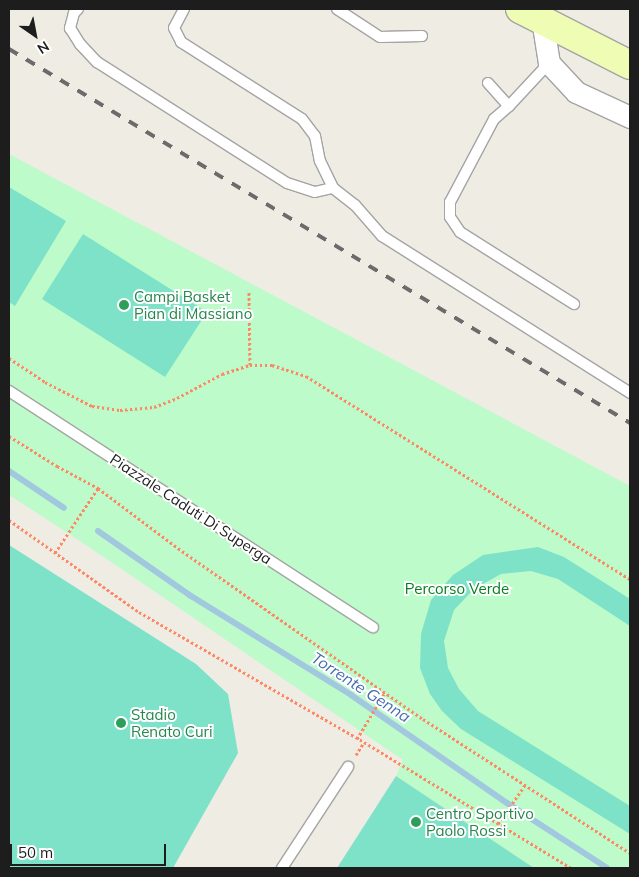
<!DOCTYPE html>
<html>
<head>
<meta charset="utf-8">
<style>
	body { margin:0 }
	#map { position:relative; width:639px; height:877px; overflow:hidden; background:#efece3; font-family:Mulish,sans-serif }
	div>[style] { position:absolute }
	.park>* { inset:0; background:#bdfbca }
	.pitch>* { inset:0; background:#7de2c8 }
	.stream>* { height:6px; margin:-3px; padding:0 3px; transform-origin:3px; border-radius:3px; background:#a1c8df }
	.path>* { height:3px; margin-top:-1.5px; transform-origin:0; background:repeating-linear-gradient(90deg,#ff8864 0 2.5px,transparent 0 5px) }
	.roads { filter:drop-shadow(1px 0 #a4a4a4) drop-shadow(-1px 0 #a4a4a4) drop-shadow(0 1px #a4a4a4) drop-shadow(0 -1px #a4a4a4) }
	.lane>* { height:10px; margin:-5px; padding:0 5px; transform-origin:5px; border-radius:5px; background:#fff }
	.street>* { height:21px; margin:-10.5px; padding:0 10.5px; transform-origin:10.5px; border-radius:10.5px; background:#fff }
	.secondary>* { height:28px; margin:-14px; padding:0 14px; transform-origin:14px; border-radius:14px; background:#effcb4 }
	.rail>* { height:4px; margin-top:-2px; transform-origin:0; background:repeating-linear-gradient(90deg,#6b6b6b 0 10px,transparent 0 20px) }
	.dots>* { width:14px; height:14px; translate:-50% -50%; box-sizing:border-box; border:2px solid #fff; border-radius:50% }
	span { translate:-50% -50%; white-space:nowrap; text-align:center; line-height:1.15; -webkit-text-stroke:4px #fff; paint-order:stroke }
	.leisure-label { font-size:15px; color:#27864d }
	.left { translate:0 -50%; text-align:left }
	.street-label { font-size:15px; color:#1d1d1d }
	.park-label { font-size:15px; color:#078021 }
	.water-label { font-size:16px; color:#466db1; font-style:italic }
	.frame { position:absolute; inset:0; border:10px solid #1d1d1d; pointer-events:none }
	.north { position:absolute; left:10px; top:10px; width:50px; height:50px; -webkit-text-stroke:4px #fff; paint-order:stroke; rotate:147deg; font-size:14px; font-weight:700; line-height:20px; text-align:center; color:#1d1d1d }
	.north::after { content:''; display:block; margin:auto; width:18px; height:22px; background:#1d1d1d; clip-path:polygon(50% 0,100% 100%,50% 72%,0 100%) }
	.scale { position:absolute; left:10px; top:844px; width:156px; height:22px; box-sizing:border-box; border:2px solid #1d1d1d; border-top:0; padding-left:6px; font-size:15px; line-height:18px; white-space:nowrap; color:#1d1d1d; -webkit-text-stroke:4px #fff; paint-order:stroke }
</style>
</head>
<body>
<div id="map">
	<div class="park">
		<div style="clip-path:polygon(9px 154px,630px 486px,630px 868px,534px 868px,396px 776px,403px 760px,83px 543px,9px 495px)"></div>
	</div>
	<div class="pitch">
		<div style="clip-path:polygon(9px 187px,66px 221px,15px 306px,9px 302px)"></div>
		<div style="clip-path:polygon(83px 234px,207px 312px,165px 377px,42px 299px)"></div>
		<div style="clip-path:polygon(9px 545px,196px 664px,228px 694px,238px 753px,173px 868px,9px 868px)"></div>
		<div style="clip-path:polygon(538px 547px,564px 557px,630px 599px,630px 626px,558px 579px,531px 571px,501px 574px,474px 589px,454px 610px,444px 641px,448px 668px,459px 689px,478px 711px,630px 806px,630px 834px,461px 729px,442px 711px,430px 694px,420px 668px,421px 634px,431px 600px,453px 575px,483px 555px)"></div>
		<div style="clip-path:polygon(396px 776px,534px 868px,337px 868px)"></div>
	</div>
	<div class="stream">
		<div style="left:9px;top:471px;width:66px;rotate:33.9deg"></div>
		<div style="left:98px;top:531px;width:113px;rotate:35deg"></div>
		<div style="left:191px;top:596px;width:188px;rotate:31.7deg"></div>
		<div style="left:351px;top:695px;width:190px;rotate:34.7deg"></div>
		<div style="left:507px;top:803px;width:119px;rotate:33deg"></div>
	</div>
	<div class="path">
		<div style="left:9px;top:358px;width:43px;rotate:33.7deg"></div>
		<div style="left:45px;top:382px;width:53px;rotate:27.1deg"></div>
		<div style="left:92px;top:406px;width:28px;rotate:8deg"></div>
		<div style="left:120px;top:410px;width:34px;rotate:-5deg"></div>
		<div style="left:154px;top:407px;width:25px;rotate:-21deg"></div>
		<div style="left:177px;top:398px;width:51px;rotate:-28.1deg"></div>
		<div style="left:222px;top:374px;width:29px;rotate:-18deg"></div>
		<div style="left:250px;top:365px;width:73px;rotate:-90.8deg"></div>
		<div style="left:250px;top:365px;width:22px"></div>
		<div style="left:272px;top:365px;width:36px;rotate:18deg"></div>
		<div style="left:306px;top:376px;width:382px;rotate:32.1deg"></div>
		<div style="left:9px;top:436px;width:57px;rotate:32deg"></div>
		<div style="left:57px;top:466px;width:47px;rotate:28.2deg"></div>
		<div style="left:98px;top:488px;width:105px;rotate:36.9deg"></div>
		<div style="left:182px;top:551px;width:294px;rotate:34.9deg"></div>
		<div style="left:423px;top:719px;width:247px;rotate:32.9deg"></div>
		<div style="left:9px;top:520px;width:159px;rotate:35.3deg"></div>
		<div style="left:139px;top:612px;width:260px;rotate:30deg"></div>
		<div style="left:364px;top:742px;width:242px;rotate:31.3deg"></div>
		<div style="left:55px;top:553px;width:78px;rotate:-56.5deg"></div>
		<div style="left:357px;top:739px;width:55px;rotate:-59.2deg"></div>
		<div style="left:356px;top:755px;width:15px;rotate:-58deg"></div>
		<div style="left:498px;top:824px;width:47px;rotate:-55.3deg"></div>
	</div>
	<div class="roads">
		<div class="lane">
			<div style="left:78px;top:9px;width:6px;rotate:135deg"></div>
			<div style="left:74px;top:13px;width:16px;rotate:105deg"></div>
			<div style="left:70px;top:28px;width:19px;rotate:58deg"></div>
			<div style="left:80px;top:44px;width:25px;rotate:47deg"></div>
			<div style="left:97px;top:62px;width:225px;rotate:32.5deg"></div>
			<div style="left:287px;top:183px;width:29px;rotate:18deg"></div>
			<div style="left:315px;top:192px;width:18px;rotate:-13deg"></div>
			<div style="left:184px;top:9px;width:21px;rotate:118deg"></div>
			<div style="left:174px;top:28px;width:16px;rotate:63deg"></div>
			<div style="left:181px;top:42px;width:143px;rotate:32.5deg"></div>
			<div style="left:302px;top:119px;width:21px;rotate:53deg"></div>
			<div style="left:315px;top:136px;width:25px;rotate:79deg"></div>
			<div style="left:320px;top:161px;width:30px;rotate:64deg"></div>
			<div style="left:333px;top:188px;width:28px;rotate:38deg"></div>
			<div style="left:355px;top:205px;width:41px;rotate:48.9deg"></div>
			<div style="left:382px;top:236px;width:294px;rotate:32.3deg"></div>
			<div style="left:337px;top:9px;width:51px;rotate:33.1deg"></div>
			<div style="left:380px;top:37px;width:42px;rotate:-1.4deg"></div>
			<div style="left:488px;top:83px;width:31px;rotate:48deg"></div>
			<div style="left:509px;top:106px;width:59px;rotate:-47.1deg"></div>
			<div style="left:509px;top:106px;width:20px;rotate:139deg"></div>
			<div style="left:494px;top:119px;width:94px;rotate:117.9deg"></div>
			<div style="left:450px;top:202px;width:15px;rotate:90deg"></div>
			<div style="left:450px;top:217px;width:18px;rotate:56deg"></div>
			<div style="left:460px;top:232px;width:135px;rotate:32.3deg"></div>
			<div style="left:9px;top:391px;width:434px;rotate:33deg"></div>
			<div style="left:282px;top:868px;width:121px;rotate:-56.8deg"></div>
		</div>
		<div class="street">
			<div style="left:542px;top:19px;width:45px;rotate:81deg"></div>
			<div style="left:549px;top:63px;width:40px;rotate:47deg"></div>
			<div style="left:576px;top:92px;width:60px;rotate:24.8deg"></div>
		</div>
		<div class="secondary">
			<div style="left:520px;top:9px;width:123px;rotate:27deg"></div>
		</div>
	</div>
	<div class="rail">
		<div style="left:9px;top:49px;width:725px;rotate:31.06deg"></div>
	</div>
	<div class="dots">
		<div style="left:124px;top:305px;background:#2e9e5b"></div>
		<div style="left:121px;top:723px;background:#2e9e5b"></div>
		<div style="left:416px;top:822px;background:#2e9e5b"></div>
	</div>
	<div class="leisure-label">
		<span class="left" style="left:134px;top:305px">Campi Basket<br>Pian di Massiano</span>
		<span class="left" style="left:131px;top:723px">Stadio<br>Renato Curi</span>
		<span class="left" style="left:426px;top:822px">Centro Sportivo<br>Paolo Rossi</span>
	</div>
	<div class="street-label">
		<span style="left:191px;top:509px;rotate:33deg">Piazzale Caduti Di Superga</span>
	</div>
	<div class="park-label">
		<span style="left:457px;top:589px">Percorso Verde</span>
	</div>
	<div class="water-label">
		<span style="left:361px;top:687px;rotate:33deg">Torrente Genna</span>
	</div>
	<div class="frame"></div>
	<div class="north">N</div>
	<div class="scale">50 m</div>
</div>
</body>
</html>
